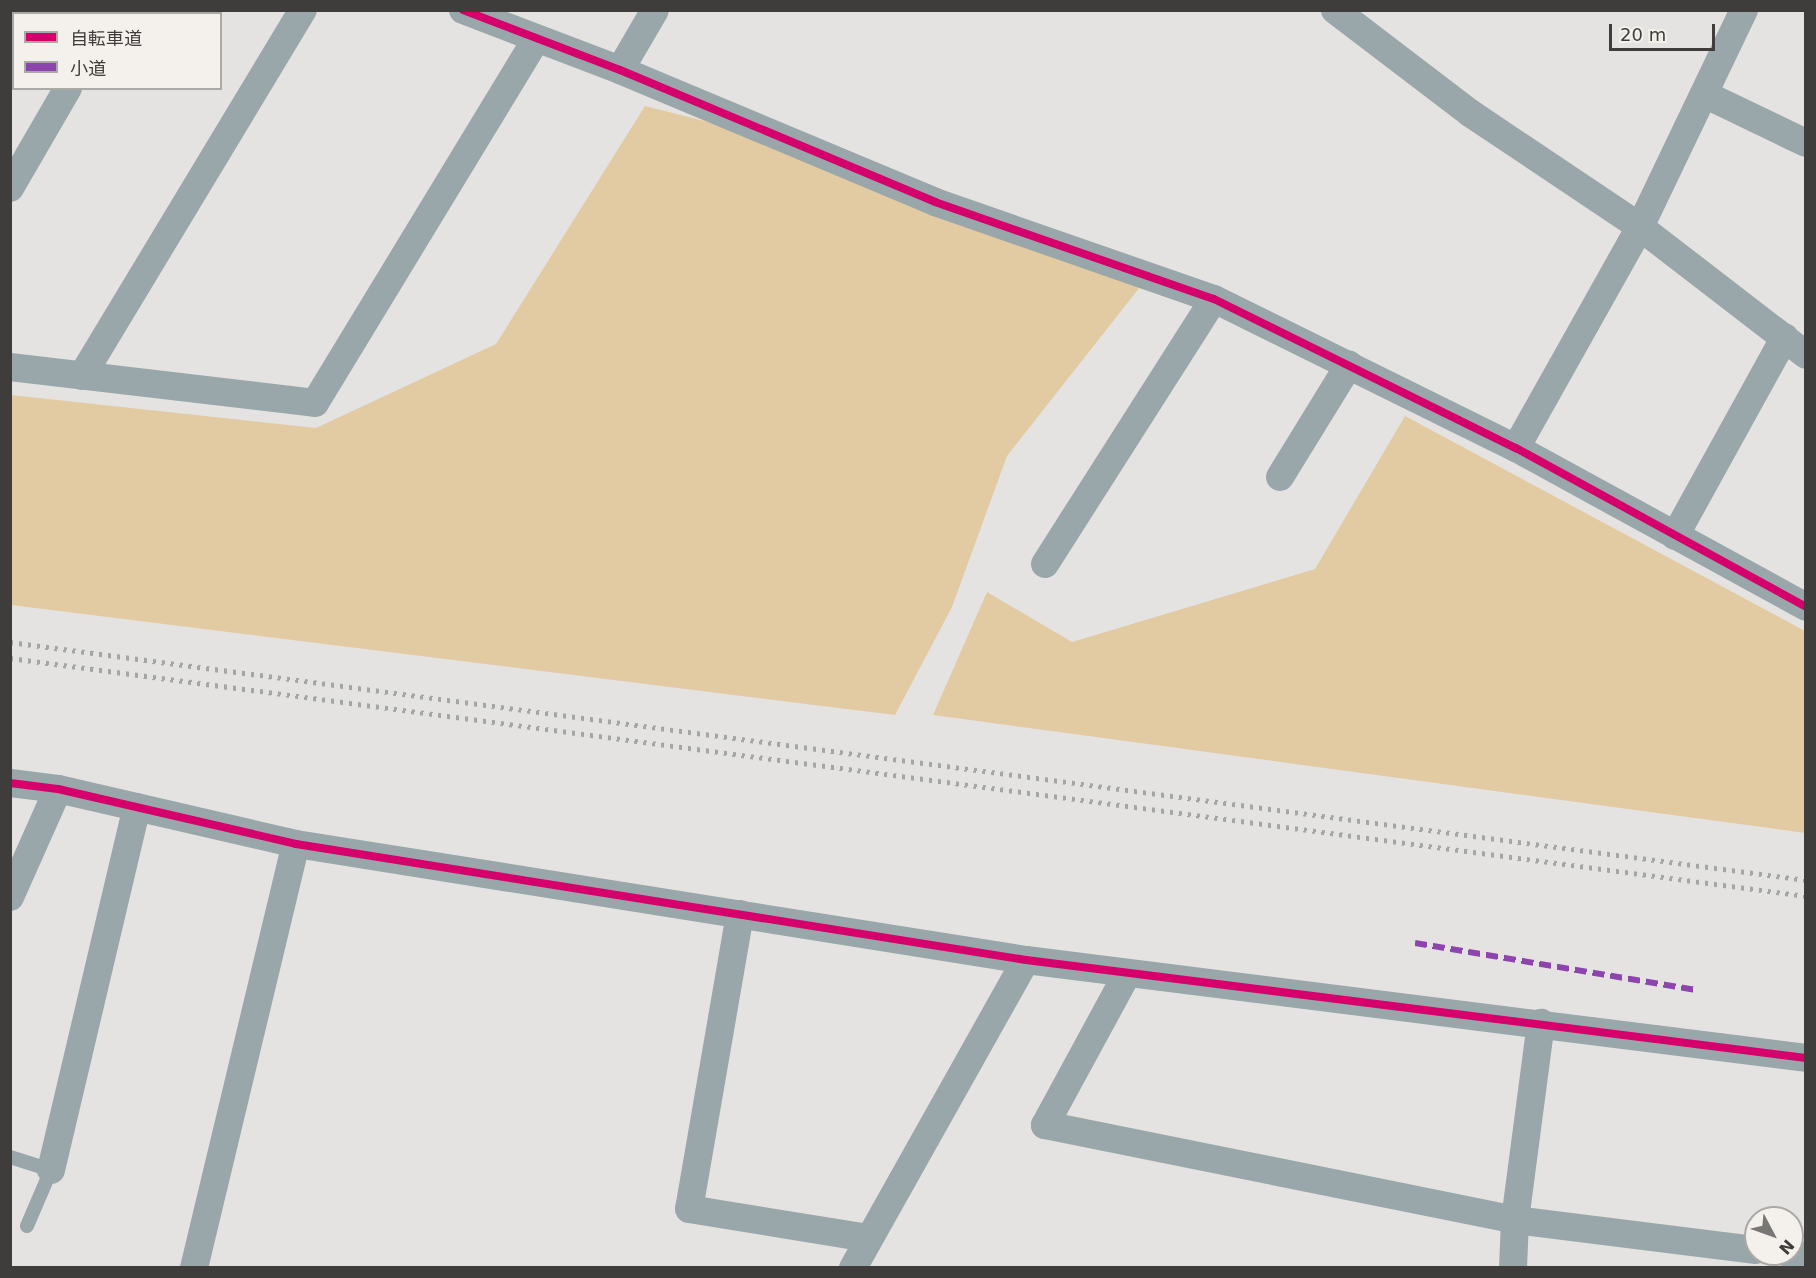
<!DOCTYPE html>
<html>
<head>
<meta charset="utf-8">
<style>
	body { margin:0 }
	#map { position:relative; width:1816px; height:1278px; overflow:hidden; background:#e5e3e1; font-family:"DejaVu Sans","Noto Sans JP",sans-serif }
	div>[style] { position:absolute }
	.green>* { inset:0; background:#e2cba3 }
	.lane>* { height:14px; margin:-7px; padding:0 7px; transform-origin:7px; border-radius:7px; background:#99a7aa }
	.street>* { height:28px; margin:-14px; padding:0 14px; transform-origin:14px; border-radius:14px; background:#99a7aa }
	.rail>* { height:4.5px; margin-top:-2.25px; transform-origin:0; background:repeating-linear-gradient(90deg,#a2a7a6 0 3px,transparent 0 9px) }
	.quiet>* { height:6px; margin-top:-3px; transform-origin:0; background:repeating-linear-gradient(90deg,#8e44ad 0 12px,transparent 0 18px) }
	.cycleway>* { height:8px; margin:-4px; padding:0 4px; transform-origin:4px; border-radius:4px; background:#d6006c }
	span { translate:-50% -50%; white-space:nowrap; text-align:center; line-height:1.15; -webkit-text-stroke:6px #f4f1ec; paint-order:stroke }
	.frame { position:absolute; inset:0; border:12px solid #3e3d3b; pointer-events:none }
	.legend { position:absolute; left:12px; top:12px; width:210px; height:78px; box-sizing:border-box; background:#f4f1ec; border:2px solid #aba9a5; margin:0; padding:8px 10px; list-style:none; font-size:18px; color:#3e3d3b }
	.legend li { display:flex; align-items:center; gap:12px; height:30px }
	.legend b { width:30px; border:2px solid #aba9a5 }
	.north { position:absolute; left:1744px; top:1206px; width:60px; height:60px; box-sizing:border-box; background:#f4f1ec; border:2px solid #aba9a5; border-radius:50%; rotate:131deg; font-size:16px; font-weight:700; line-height:24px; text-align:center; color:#3e3d3b }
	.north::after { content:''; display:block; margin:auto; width:21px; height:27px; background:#787775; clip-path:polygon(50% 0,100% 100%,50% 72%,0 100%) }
	.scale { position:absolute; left:1609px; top:24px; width:106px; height:27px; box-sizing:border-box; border:3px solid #3e3d3b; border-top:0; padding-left:8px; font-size:18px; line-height:21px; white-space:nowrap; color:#3e3d3b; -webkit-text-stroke:4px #f4f1ec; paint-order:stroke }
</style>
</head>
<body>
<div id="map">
	<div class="green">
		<div style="clip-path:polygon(645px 106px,796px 144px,1140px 287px,1007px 456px,952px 607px,895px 715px,11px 605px,11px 395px,316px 428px,496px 344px)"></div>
		<div style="clip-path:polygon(1405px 416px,1805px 631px,1805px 833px,933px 715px,987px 592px,1072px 642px,1315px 569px)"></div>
	</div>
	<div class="lane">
		<div style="left:10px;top:1157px;width:43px;rotate:17.6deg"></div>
		<div style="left:51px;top:1170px;width:61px;rotate:113.2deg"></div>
	</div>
	<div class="street">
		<div style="left:463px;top:10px;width:168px;rotate:20.9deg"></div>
		<div style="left:620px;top:70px;width:342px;rotate:22.7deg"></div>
		<div style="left:935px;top:202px;width:295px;rotate:19.2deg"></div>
		<div style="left:1214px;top:299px;width:337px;rotate:26.3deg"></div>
		<div style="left:1516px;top:448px;width:331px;rotate:28.7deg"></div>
		<div style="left:1335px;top:10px;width:170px;rotate:37.3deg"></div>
		<div style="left:1470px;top:113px;width:205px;rotate:33.8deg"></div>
		<div style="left:1640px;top:227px;width:210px;rotate:37.6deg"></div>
		<div style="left:112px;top:14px;width:4px;rotate:-76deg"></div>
		<div style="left:10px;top:22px;width:6px;rotate:-51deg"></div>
		<div style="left:620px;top:70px;width:69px;rotate:-59.7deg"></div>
		<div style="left:1704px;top:94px;width:113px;rotate:25.7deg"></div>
		<div style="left:10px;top:188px;width:116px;rotate:-59.9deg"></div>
		<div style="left:10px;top:367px;width:307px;rotate:6.7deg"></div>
		<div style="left:315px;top:403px;width:426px;rotate:-58.7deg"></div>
		<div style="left:82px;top:376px;width:428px;rotate:-58.9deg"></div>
		<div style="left:1516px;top:448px;width:253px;rotate:-60.7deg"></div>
		<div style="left:1640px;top:227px;width:241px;rotate:-64.4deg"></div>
		<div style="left:1280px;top:477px;width:132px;rotate:-58.4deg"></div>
		<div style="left:1675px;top:536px;width:227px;rotate:-61.1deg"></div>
		<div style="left:1045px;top:564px;width:314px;rotate:-57.5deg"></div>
		<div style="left:10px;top:783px;width:48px;rotate:7.1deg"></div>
		<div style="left:58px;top:789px;width:244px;rotate:13deg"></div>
		<div style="left:296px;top:844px;width:739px;rotate:9.03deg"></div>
		<div style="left:1026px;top:960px;width:786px;rotate:7.16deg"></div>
		<div style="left:10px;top:897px;width:118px;rotate:-66deg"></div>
		<div style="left:740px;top:914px;width:299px;rotate:99.8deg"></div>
		<div style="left:689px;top:1209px;width:182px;rotate:9.2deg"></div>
		<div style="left:1127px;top:974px;width:172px;rotate:118.5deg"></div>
		<div style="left:1045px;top:1125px;width:480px;rotate:11.4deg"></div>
		<div style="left:1515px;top:1220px;width:243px;rotate:7.1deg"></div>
		<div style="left:51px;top:1170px;width:373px;rotate:-76.7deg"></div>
		<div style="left:1789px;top:1254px;width:17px;rotate:7deg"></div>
		<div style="left:194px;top:1268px;width:436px;rotate:-76.5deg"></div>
		<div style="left:853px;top:1268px;width:353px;rotate:-60.7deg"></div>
		<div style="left:1513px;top:1268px;width:48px;rotate:-87.6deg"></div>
		<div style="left:1515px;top:1220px;width:199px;rotate:-82.5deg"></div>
	</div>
	<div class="rail">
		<div style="left:10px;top:642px;width:1812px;rotate:7.55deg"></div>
		<div style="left:10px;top:658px;width:1812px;rotate:7.55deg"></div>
	</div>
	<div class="quiet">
		<div style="left:1415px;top:943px;width:285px;rotate:9.5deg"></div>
	</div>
	<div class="cycleway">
		<div style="left:463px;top:10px;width:168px;rotate:20.9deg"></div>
		<div style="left:620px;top:70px;width:342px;rotate:22.7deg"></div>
		<div style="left:935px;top:202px;width:295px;rotate:19.2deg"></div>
		<div style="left:1214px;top:299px;width:337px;rotate:26.3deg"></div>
		<div style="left:1516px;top:448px;width:331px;rotate:28.7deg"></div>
		<div style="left:10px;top:783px;width:48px;rotate:7.1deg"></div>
		<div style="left:58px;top:789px;width:244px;rotate:13deg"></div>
		<div style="left:296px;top:844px;width:739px;rotate:9.03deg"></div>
		<div style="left:1026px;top:960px;width:786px;rotate:7.16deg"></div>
	</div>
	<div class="frame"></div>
	<ul class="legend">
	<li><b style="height:8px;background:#d6006c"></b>自転車道</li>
	<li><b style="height:8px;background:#8e44ad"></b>小道</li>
	</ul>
	<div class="north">N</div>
	<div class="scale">20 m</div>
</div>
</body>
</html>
